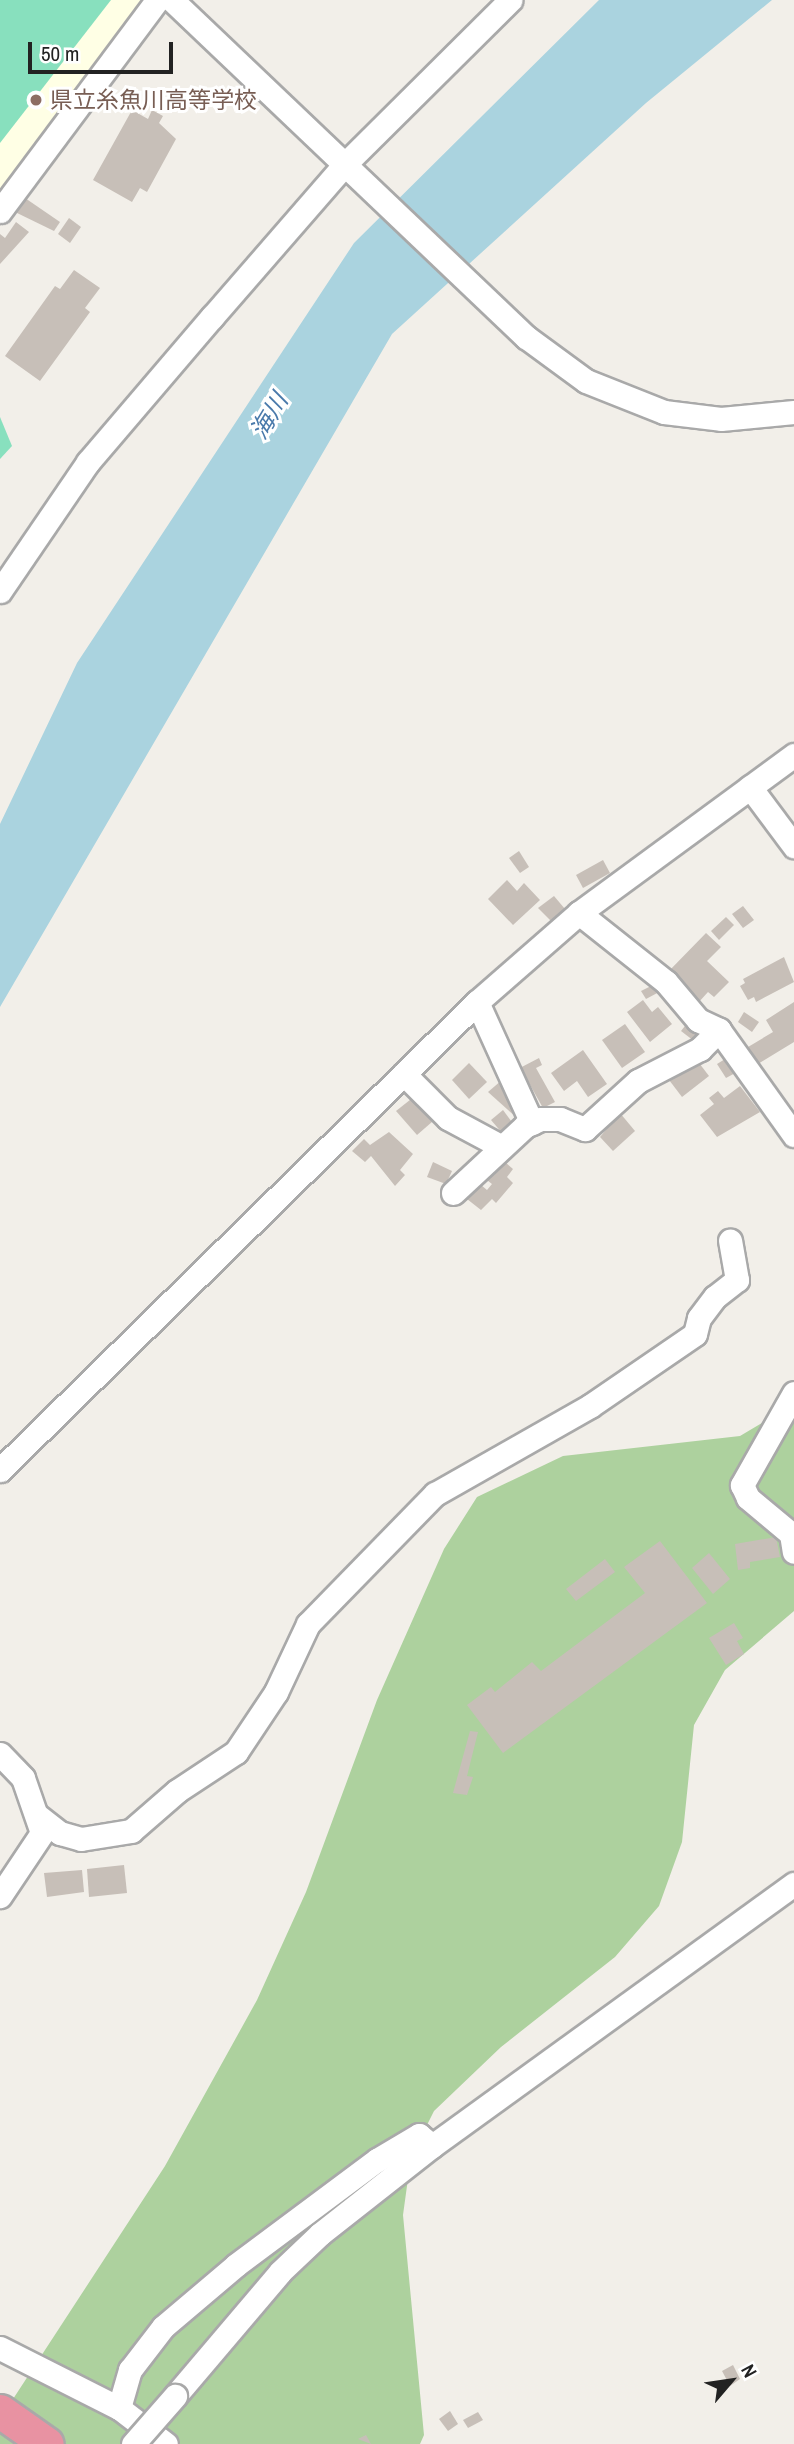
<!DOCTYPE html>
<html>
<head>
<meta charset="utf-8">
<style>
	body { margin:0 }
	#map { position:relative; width:794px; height:2444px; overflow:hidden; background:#f2efe9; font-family:"Archivo Narrow","Noto Sans JP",sans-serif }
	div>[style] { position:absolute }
	.education>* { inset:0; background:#ffffe5 }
	.forest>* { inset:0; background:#add19e }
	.pitch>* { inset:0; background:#88e0be }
	.water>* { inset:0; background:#aad3df }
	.building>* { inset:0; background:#c7bfb8 }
	.roads { filter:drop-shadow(2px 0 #a9a9a9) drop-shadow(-2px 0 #a9a9a9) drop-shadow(0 2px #a9a9a9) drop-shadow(0 -2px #a9a9a9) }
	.minor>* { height:23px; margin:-11.5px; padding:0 11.5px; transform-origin:11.5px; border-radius:11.5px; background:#fff }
	.highway>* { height:33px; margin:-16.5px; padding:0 16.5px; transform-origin:16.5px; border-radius:16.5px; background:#e892a2 }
	.bridges { filter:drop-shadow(2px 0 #a9a9a9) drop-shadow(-2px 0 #a9a9a9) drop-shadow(0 2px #a9a9a9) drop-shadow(0 -2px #a9a9a9) }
	.minor-bridge>* { height:23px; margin:-11.5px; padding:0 11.5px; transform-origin:11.5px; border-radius:11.5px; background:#fff }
	.dots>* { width:19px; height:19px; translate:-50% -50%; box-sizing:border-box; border:4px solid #fff; border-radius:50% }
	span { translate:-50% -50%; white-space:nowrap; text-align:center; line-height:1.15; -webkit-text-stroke:6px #fff; paint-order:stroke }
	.education-label { font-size:23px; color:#785e54 }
	.left { translate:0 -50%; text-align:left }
	.water-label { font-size:24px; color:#4a7aab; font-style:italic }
	.north { position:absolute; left:696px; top:2346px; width:70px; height:70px; -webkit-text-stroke:5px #fff; paint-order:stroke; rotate:61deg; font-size:19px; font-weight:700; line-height:28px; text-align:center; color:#222 }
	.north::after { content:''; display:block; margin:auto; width:24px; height:32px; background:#222; clip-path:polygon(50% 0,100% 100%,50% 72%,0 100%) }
	.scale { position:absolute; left:28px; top:42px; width:145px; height:32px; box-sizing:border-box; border:4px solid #222; border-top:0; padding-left:9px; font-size:21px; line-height:24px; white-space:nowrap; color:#222; -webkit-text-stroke:5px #fff; paint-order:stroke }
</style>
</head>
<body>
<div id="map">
	<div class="education">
		<div style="clip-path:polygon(0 0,144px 0,0 200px)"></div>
	</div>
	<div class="forest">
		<div style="clip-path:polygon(794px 1404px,794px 1611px,725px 1670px,694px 1725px,682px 1842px,659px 1906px,615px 1957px,501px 2047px,434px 2111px,411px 2157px,403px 2215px,424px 2435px,420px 2444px,0 2444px,0 2419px,165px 2166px,257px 2000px,306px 1892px,377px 1700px,444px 1549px,477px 1497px,563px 1456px,740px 1436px)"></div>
	</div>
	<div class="pitch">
		<div style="clip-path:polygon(0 0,111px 0,0 143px)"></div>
		<div style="clip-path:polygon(0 417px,12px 446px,0 459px)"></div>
	</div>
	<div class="water">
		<div style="clip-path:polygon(599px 0,772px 0,646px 103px,392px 334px,0 1007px,0 824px,77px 663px,354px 243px)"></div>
	</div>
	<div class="building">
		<div style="clip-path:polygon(132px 110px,148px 119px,152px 110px,163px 116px,159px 123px,176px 139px,147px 192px,140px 188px,132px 202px,93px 180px)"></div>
		<div style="clip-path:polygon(25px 198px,60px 222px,54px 231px,15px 212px)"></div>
		<div style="clip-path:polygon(69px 218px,81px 227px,70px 243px,58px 234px)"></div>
		<div style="clip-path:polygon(16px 222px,29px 232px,0 264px,0 234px,5px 238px)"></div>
		<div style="clip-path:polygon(74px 270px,100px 288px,85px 308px,90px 312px,40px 381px,5px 356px,55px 286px,60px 289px)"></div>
		<div style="clip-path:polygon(519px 851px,529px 867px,520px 873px,509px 858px)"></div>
		<div style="clip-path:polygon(603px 860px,610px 873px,583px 888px,576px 875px)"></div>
		<div style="clip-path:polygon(507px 880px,517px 891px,524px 883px,540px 900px,513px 925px,488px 899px)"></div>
		<div style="clip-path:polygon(554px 896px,565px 909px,552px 922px,538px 908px)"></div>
		<div style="clip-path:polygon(743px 906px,754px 920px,743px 928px,732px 914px)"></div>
		<div style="clip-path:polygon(726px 917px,734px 925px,719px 940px,711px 931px)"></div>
		<div style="clip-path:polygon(706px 933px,721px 947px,707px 961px,729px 982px,714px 997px,708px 992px,698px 1003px,667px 973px)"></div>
		<div style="clip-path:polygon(784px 957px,794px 982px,756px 1002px,754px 997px,748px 1000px,740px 986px,745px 983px,743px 979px)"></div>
		<div style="clip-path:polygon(657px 983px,661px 991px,646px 999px,641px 991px)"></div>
		<div style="clip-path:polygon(643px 1000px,652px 1012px,658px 1007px,672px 1024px,650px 1042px,627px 1012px)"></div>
		<div style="clip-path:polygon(794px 1002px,794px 1042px,753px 1067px,743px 1050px,773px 1032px,766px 1020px)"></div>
		<div style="clip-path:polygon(744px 1012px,759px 1022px,752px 1032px,738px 1022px)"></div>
		<div style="clip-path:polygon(692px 1017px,705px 1027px,694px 1041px,681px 1031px)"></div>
		<div style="clip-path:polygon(625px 1024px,645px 1052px,622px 1068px,602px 1040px)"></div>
		<div style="clip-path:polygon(583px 1050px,607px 1084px,588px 1097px,577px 1081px,564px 1091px,551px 1073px)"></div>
		<div style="clip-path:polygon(693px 1055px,709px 1076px,682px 1097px,666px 1076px)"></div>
		<div style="clip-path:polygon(730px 1056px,739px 1071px,726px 1078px,717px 1064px)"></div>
		<div style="clip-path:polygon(539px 1058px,542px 1065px,536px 1068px,555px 1102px,543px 1108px,525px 1076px,520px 1079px,516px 1070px)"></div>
		<div style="clip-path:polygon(469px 1063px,487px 1082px,469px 1099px,452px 1080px)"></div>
		<div style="clip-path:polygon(502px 1080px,522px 1113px,517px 1118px,488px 1092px)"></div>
		<div style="clip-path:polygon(740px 1086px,760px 1112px,717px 1137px,700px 1115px,714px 1104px,709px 1098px,718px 1091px,724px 1098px)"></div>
		<div style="clip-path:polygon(420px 1092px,440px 1115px,417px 1135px,396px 1111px)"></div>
		<div style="clip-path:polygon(503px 1110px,514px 1125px,503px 1134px,491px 1120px)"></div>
		<div style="clip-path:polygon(620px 1113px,635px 1131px,613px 1151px,600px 1137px)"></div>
		<div style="clip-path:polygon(389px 1132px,413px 1154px,400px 1170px,405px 1175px,395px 1186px,371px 1156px,365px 1162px,352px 1151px,364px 1139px,370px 1145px)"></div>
		<div style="clip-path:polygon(433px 1162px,452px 1171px,446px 1184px,427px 1177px)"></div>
		<div style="clip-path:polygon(505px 1162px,513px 1169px,507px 1177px,513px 1183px,496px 1203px,492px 1199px,481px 1210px,467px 1199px,481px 1185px,487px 1190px,492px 1184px,483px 1177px)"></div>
		<div style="clip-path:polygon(776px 1537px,780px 1557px,750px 1562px,750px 1568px,738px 1570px,735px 1544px)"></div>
		<div style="clip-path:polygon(660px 1541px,707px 1603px,503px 1753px,467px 1705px,491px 1687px,495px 1692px,532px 1662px,541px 1671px,645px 1593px,624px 1567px)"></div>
		<div style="clip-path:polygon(709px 1553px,730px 1579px,713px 1594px,692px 1568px)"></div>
		<div style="clip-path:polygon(605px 1559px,615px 1572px,576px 1601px,566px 1589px)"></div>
		<div style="clip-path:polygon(734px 1623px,743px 1638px,737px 1641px,744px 1654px,726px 1665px,709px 1638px)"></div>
		<div style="clip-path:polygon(470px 1731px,478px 1732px,467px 1776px,473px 1777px,467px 1795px,453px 1793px)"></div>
		<div style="clip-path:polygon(124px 1865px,127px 1893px,89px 1897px,87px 1869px)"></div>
		<div style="clip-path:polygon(82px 1870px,84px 1892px,47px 1897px,44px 1873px)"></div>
		<div style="clip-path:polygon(733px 2365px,740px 2379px,730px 2386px,722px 2371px)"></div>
		<div style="clip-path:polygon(450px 2411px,458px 2424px,448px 2431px,439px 2419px)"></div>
		<div style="clip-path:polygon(478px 2412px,483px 2420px,468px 2428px,463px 2420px)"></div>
		<div style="clip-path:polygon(366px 2435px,371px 2444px,358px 2439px)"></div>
	</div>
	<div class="roads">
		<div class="minor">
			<div style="left:172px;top:0;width:489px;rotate:43.6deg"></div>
			<div style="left:526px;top:337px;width:74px;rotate:36.3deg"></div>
			<div style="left:586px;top:381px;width:84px;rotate:21.7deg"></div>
			<div style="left:664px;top:412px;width:57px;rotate:7deg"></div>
			<div style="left:721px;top:419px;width:73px;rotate:-5.5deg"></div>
			<div style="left:0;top:211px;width:263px;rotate:-53.3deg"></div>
			<div style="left:0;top:591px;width:156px;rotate:-55.7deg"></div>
			<div style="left:88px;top:462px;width:191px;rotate:-49.5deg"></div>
			<div style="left:212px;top:317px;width:203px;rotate:-49deg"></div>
			<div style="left:345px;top:164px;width:233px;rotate:-44.8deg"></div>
			<div style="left:750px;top:787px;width:74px;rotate:53.3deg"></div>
			<div style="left:579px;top:913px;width:111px;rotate:38.4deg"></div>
			<div style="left:666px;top:982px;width:50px;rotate:49.9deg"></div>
			<div style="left:698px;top:1020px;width:23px;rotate:25deg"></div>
			<div style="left:719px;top:1030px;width:129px;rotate:54.5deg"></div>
			<div style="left:477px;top:1002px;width:133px;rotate:65.6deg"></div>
			<div style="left:404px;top:1074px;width:62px;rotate:45deg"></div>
			<div style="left:448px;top:1118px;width:59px;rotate:28.3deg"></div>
			<div style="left:453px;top:1193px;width:98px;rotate:-42.9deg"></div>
			<div style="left:525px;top:1126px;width:17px;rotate:-24deg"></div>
			<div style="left:541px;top:1119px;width:19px"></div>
			<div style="left:560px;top:1119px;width:27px;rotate:22deg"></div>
			<div style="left:585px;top:1129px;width:72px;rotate:-42.2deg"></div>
			<div style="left:638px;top:1081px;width:70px;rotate:-27.3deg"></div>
			<div style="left:700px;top:1049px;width:27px;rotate:-45deg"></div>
			<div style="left:794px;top:1393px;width:106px;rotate:119.5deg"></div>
			<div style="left:742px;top:1485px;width:14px;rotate:65deg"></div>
			<div style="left:748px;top:1498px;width:56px;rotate:39.9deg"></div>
			<div style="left:791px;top:1534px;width:18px;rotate:81deg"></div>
			<div style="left:0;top:1470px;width:668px;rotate:-44.45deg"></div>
			<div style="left:477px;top:1002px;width:135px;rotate:-41.1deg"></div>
			<div style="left:579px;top:913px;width:267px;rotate:-36.3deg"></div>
			<div style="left:0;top:1754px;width:33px;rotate:46deg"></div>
			<div style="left:23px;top:1778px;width:58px;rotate:70.9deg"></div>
			<div style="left:42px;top:1833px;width:76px;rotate:123.7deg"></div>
			<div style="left:38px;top:1816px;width:28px;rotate:38deg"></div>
			<div style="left:60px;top:1833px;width:22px;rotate:16deg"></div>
			<div style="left:81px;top:1839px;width:51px;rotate:-9.1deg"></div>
			<div style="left:131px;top:1831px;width:61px;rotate:-41deg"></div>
			<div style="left:177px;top:1791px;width:71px;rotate:-33.5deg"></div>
			<div style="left:236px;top:1752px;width:72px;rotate:-56.3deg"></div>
			<div style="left:276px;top:1692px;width:75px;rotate:-64.8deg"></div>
			<div style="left:308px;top:1624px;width:182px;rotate:-45.7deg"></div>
			<div style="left:435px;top:1494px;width:178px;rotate:-29.6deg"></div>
			<div style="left:590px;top:1406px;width:127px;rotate:-34.4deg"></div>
			<div style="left:695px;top:1334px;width:16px;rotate:-76deg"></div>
			<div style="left:699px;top:1318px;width:26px;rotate:-53deg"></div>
			<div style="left:715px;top:1297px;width:28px;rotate:-38deg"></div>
			<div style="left:737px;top:1280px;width:40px;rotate:-100deg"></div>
			<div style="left:0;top:2348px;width:133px;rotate:26.8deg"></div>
			<div style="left:119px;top:2408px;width:59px;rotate:37.5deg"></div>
			<div style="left:175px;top:2396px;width:162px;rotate:-49.7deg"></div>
			<div style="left:280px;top:2272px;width:55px;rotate:-43.5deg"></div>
			<div style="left:320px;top:2234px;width:142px;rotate:-38.2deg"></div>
			<div style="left:432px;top:2146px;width:447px;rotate:-35.9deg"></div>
			<div style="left:119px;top:2408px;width:40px;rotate:-74deg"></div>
			<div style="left:130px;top:2370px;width:54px;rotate:-52.5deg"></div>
			<div style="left:163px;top:2327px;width:96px;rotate:-40.3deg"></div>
			<div style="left:236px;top:2265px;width:176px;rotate:-36.7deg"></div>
			<div style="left:377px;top:2160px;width:49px;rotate:-30.8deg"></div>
			<div style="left:419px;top:2135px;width:17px;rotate:40deg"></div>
		</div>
		<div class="highway">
			<div style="left:0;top:2411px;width:57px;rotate:35.1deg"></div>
		</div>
	</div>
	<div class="bridges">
		<div class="minor-bridge">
			<div style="left:133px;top:2444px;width:64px;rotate:-48.8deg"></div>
		</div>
	</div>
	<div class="dots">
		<div style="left:36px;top:100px;background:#8d6e63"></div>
	</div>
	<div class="education-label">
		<span class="left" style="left:50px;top:100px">県立糸魚川高等学校</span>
	</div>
	<div class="water-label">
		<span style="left:269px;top:416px;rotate:-59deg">海川</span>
	</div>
	<div class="north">N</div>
	<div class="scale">50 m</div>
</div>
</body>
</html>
